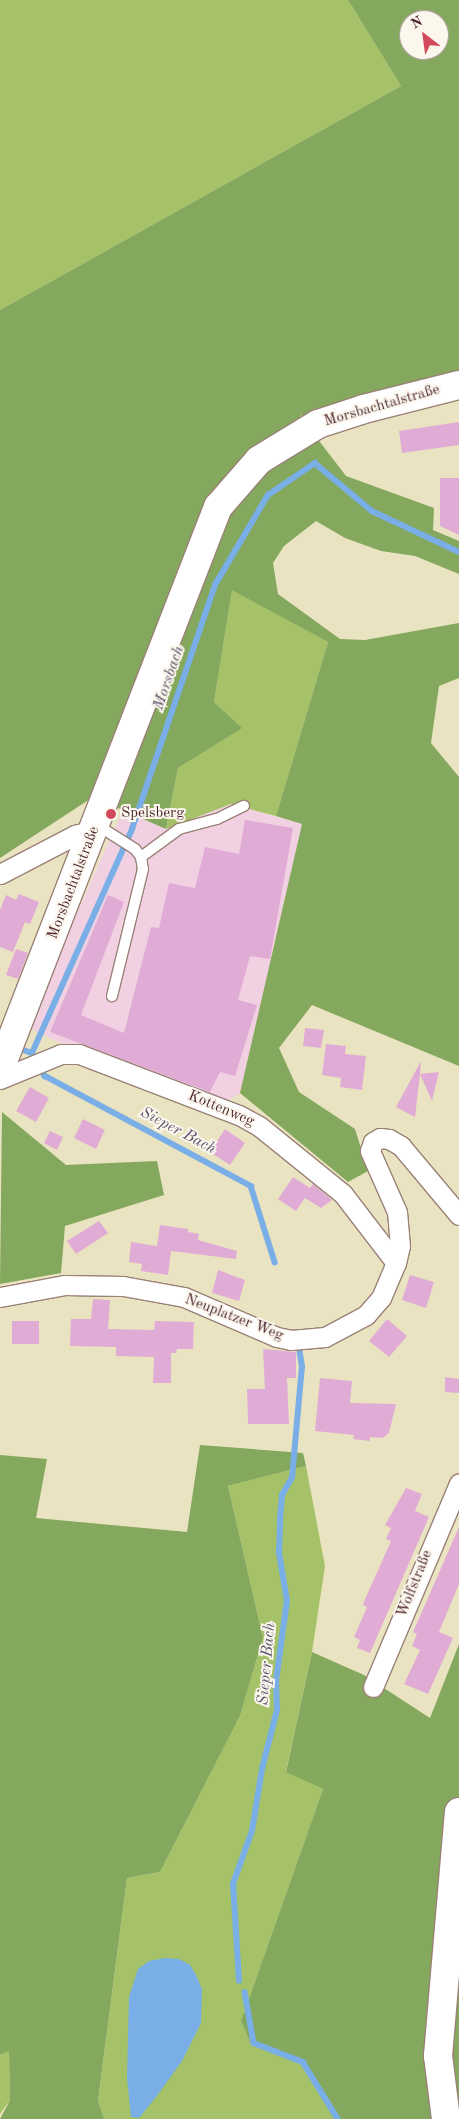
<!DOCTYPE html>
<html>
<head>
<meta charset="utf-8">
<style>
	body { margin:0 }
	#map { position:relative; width:459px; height:2119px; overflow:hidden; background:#eae3c1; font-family:"Old Standard TT",serif }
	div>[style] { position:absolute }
	.built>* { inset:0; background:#f1d0e2 }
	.green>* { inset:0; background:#a5c269 }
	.forest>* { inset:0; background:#84a85d }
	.water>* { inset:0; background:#79aee7 }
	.stream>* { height:5.5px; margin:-2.75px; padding:0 2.75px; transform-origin:2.75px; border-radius:2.75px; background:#79aee7 }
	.building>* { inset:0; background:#e0acd5 }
	.roads { filter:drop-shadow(1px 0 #9a8176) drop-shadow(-1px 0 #9a8176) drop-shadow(0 1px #9a8176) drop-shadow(0 -1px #9a8176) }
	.service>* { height:10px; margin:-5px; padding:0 5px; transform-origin:5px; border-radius:5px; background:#fff }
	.minor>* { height:19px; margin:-9.5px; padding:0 9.5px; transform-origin:9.5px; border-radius:9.5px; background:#fff }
	.secondary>* { height:28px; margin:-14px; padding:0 14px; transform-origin:14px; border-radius:14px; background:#fff }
	.dots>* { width:14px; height:14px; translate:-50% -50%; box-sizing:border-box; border:2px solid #fbf7ec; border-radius:50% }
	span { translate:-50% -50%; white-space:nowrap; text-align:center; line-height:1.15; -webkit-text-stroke:4px #fbf7ec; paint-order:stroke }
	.street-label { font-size:15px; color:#4a1f2b }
	.poi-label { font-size:15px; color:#4a1f2b }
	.left { translate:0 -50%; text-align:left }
	.water-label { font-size:16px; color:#5a516d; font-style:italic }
	.north { position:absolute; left:399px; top:10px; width:50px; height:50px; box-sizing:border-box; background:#fbf7ec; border:1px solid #b4a19f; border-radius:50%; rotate:330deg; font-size:14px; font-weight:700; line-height:20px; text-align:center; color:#4a1f2b }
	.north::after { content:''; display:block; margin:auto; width:18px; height:22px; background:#d1495b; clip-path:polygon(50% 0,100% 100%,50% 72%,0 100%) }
</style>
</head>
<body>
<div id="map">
	<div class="built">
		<div style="clip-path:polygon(231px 804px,302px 824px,240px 1093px,210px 1112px,26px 1027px,123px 810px,166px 829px)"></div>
	</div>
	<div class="green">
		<div style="clip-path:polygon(0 0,348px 0,401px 86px,0 310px)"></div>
		<div style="clip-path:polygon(232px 589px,328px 642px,276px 816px,231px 804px,166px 829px,178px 768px,241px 728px,214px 702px)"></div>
		<div style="clip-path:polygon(306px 1466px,325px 1566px,312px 1652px,286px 1771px,323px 1789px,241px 2021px,251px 2045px,301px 2064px,334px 2119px,104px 2119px,98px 2102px,127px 1878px,160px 1872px,240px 1716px,263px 1638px,228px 1486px)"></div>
		<div style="clip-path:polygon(9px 2051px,10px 2100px,0 2114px,0 2055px)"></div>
	</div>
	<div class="forest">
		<div style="clip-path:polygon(evenodd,348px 0,459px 0,459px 371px,300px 416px,346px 476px,434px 508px,433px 530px,459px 541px,459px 574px,415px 556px,381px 551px,345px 538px,316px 521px,284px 546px,273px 563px,278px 594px,340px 639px,365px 640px,459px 623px,459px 678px,439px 686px,431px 743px,459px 777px,459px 1066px,312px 1005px,279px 1048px,299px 1092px,355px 1129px,368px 1171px,348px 1182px,240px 1093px,302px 824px,276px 816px,328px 642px,232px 590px,214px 702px,242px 728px,178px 768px,166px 829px,93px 797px,0 858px,0 310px,401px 86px,348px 0,409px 20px,439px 20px,439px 50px,409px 50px,409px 20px)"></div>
		<div style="clip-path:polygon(2px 1112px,66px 1165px,157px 1161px,164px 1195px,65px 1226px,61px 1273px,0 1284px)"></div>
		<div style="clip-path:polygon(200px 1445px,303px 1453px,306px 1466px,228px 1486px,263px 1638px,240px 1716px,160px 1872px,127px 1878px,98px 2101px,104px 2119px,0 2119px,10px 2100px,9px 2051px,0 2055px,0 1455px,47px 1459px,36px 1518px,187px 1532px)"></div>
		<div style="clip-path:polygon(459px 1644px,459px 2119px,334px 2119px,301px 2064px,251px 2045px,241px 2021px,323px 1789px,286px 1772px,312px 1652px,364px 1675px,430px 1718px)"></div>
	</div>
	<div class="water">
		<div style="clip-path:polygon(165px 1958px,179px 1959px,190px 1965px,196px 1975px,202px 1989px,201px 2023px,182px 2061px,156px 2097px,139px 2118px,131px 2117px,127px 2078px,129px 1997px,138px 1969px,149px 1961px)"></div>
	</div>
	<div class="stream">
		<div style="left:16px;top:1047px;width:17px;rotate:21deg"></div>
		<div style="left:32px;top:1053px;width:245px;rotate:-65.9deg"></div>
		<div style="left:132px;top:829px;width:258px;rotate:-71.2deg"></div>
		<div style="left:215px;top:585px;width:104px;rotate:-59.5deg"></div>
		<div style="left:268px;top:495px;width:57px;rotate:-34.2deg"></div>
		<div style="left:315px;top:463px;width:75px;rotate:40.1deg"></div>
		<div style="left:372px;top:511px;width:96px;rotate:25.2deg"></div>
		<div style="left:39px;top:1066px;width:12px;rotate:59deg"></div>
		<div style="left:45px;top:1076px;width:234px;rotate:28.1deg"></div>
		<div style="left:251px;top:1186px;width:80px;rotate:72.5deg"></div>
		<div style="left:239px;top:1981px;width:97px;rotate:-93.5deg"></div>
		<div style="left:233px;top:1884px;width:56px;rotate:-70.3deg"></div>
		<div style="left:252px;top:1831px;width:63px;rotate:-80.8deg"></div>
		<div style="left:262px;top:1769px;width:61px;rotate:-75.7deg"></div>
		<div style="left:277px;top:1710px;width:29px;rotate:-92deg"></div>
		<div style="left:276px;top:1681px;width:81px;rotate:-82.2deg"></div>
		<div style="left:287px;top:1601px;width:49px;rotate:-99.5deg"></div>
		<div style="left:279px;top:1553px;width:34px;rotate:-88deg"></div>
		<div style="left:280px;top:1519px;width:24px;rotate:-85deg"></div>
		<div style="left:282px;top:1495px;width:20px;rotate:-60deg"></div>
		<div style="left:292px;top:1478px;width:111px;rotate:-84.9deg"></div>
		<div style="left:302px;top:1367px;width:18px;rotate:-99deg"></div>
		<div style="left:245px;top:1992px;width:52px;rotate:80deg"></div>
		<div style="left:254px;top:2043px;width:53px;rotate:21.2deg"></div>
		<div style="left:303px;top:2062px;width:67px;rotate:58.4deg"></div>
	</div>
	<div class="building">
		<div style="clip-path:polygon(459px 422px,459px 445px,402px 453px,399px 431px)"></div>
		<div style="clip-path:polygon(440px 478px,459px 478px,459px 535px,440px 526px)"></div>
		<div style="clip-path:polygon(245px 820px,293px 828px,270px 959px,250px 956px,238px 1000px,257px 1005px,235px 1076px,220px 1072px,210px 1092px,50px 1032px,108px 895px,124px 902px,81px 1015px,124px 1033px,151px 927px,159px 928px,169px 883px,195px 888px,205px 847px,239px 854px)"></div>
		<div style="clip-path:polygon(19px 894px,39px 902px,30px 924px,25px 922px,13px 952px,0 947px,0 910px,6px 895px,16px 900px)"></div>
		<div style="clip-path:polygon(16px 949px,28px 953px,18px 979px,6px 975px)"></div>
		<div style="clip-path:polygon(305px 1028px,324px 1030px,321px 1048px,303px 1046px)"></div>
		<div style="clip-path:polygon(326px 1044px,346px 1046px,345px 1054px,366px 1056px,362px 1090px,340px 1087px,341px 1078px,322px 1075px)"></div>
		<div style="clip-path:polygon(421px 1061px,420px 1074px,439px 1072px,432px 1101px,420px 1074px,415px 1117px,396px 1107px)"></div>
		<div style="clip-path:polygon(30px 1087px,49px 1098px,36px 1122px,16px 1111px)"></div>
		<div style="clip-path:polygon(83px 1119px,105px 1130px,96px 1149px,74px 1138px)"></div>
		<div style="clip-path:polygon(225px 1129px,245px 1143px,230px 1165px,210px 1152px)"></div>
		<div style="clip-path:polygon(50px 1131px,63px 1137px,57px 1150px,44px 1143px)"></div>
		<div style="clip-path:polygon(293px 1177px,310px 1188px,313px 1184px,332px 1200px,321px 1208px,305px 1198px,296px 1211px,278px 1199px)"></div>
		<div style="clip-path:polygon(99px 1221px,108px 1233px,76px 1254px,67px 1241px)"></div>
		<div style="clip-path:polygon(160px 1225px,188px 1229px,188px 1232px,199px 1234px,198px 1240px,237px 1251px,236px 1259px,171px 1251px,168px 1275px,141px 1271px,142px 1264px,129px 1262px,131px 1242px,157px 1246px)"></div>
		<div style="clip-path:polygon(218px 1270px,245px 1280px,239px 1301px,212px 1293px)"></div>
		<div style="clip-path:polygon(410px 1275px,434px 1282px,426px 1308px,402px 1300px)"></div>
		<div style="clip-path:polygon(93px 1299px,110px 1300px,108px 1329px,154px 1330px,155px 1321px,194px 1322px,193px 1349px,177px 1349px,176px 1353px,171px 1353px,171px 1383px,153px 1383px,154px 1357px,116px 1356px,116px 1347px,70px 1346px,71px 1319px,91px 1319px)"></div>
		<div style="clip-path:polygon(387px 1319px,407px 1336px,389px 1357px,369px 1341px)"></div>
		<div style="clip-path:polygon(12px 1321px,39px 1321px,39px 1344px,12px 1344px)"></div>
		<div style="clip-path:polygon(263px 1349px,296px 1352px,296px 1378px,287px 1378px,289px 1424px,248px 1424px,247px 1389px,265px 1389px)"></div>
		<div style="clip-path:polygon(445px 1377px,459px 1379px,459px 1393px,445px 1392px)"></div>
		<div style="clip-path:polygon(320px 1378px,352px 1381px,350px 1403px,396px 1404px,389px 1433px,383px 1438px,370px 1437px,370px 1441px,353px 1439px,354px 1435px,315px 1431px)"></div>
		<div style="clip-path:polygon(406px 1488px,422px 1494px,415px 1511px,429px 1517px,370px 1653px,357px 1648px,360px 1640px,354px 1637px,367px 1607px,363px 1605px,366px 1597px,391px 1541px,386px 1539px,391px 1528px,385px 1525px)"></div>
		<div style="clip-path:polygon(459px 1527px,459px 1584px,439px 1632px,453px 1638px,428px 1694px,404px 1684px,420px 1650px,412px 1646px,417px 1634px,413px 1632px)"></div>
	</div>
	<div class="roads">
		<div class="service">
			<div style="left:97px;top:825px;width:45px;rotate:32.3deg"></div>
			<div style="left:135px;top:849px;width:10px;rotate:53deg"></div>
			<div style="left:141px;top:857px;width:12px;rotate:81deg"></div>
			<div style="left:143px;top:869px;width:131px;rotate:103.7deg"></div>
			<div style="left:141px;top:857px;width:47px;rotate:-36.4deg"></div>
			<div style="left:179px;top:829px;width:39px;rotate:-15deg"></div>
			<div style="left:217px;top:819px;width:30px;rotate:-26deg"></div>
		</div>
		<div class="minor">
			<div style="left:0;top:874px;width:85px;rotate:-27.5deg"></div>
			<div style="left:75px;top:835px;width:20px;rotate:-15deg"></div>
			<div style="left:0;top:1079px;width:66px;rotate:-22.3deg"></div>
			<div style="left:61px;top:1054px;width:18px"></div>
			<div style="left:79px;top:1054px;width:171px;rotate:20.9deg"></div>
			<div style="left:239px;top:1115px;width:23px;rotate:29deg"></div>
			<div style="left:259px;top:1126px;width:108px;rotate:39deg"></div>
			<div style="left:343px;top:1194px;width:87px;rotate:52.5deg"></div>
			<div style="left:0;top:1297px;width:65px;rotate:-10.6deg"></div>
			<div style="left:64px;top:1285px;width:59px;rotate:1deg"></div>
			<div style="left:123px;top:1286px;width:62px;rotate:10.2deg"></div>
			<div style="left:184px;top:1297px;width:101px;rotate:23.3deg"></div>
			<div style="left:277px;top:1337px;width:14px;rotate:12deg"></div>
			<div style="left:291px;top:1340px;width:34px;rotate:-5deg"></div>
			<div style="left:325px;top:1337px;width:47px;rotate:-28.2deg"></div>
			<div style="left:366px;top:1315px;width:23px;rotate:-49deg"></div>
			<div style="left:381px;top:1298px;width:38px;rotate:-67deg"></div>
			<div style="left:396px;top:1263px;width:17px;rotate:-77deg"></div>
			<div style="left:400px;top:1246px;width:34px;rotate:-95deg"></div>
			<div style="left:397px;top:1212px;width:67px;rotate:-113.9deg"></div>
			<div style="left:370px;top:1151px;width:9px;rotate:-72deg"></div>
			<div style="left:373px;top:1142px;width:8px;rotate:-30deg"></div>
			<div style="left:380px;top:1138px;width:9px;rotate:6deg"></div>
			<div style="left:389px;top:1139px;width:14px;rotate:30deg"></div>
			<div style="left:401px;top:1146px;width:90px;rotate:50deg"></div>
			<div style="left:373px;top:1687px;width:221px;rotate:-67.1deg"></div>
		</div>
		<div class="secondary">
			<div style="left:0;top:1069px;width:603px;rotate:-68.8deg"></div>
			<div style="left:218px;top:507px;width:62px;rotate:-48.9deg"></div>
			<div style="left:259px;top:460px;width:69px;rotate:-31.4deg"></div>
			<div style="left:318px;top:424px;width:48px;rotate:-18.1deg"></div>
			<div style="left:364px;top:409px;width:98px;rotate:-14.2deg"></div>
			<div style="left:446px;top:2119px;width:64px;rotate:-97.2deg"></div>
			<div style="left:438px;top:2056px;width:245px;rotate:-85.1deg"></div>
		</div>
	</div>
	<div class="dots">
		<div style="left:111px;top:814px;background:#d1495b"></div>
	</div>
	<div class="street-label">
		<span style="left:382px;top:406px;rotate:-16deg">Morsbachtalstraße</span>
		<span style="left:74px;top:883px;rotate:-69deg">Morsbachtalstraße</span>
		<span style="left:221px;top:1109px;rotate:23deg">Kottenweg</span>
		<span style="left:234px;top:1318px;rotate:21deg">Neuplatzer Weg</span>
		<span style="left:415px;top:1584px;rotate:-68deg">Wolfstraße</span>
	</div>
	<div class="poi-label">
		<span class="left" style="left:121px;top:814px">Spelsberg</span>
	</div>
	<div class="water-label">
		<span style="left:169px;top:678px;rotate:-71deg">Morsbach</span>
		<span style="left:178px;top:1131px;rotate:28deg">Sieper Bach</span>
		<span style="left:267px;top:1664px;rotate:-85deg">Sieper Bach</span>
	</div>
	<div class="north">N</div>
</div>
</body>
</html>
